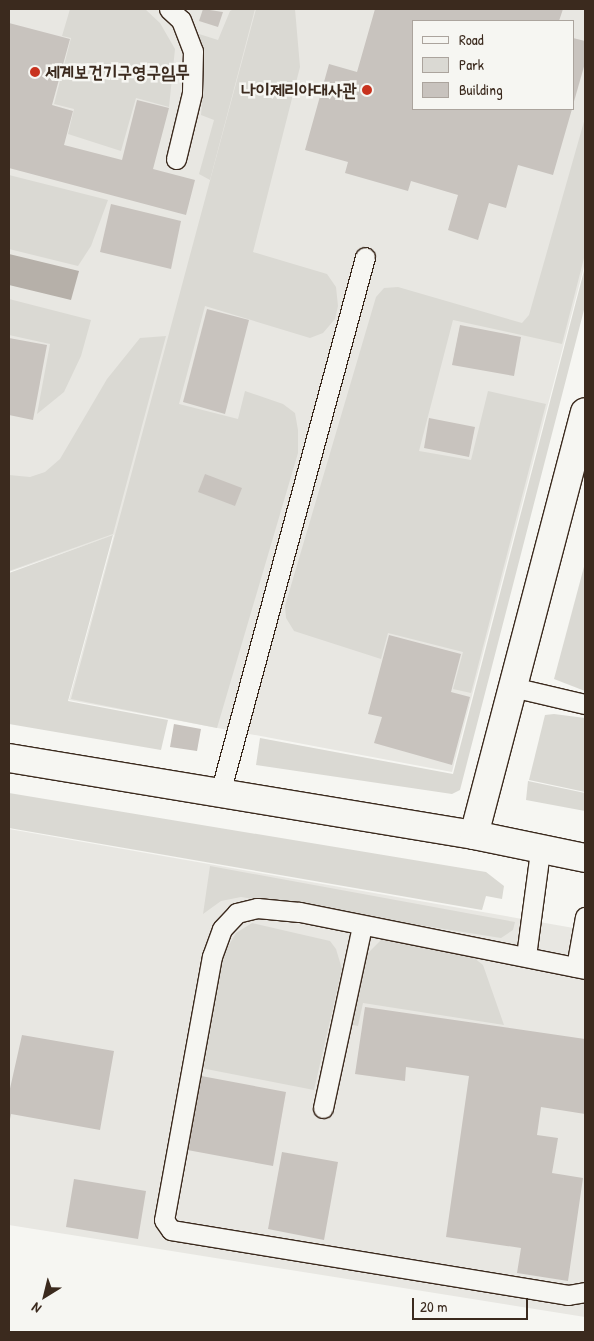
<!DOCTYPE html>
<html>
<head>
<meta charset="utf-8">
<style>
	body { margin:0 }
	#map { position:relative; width:594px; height:1341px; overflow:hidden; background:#f6f6f2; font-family:"Patrick Hand","Poor Story",sans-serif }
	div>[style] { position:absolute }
	.built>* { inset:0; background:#e8e7e2 }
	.green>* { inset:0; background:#dad9d3 }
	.water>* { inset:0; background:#b6b0a9 }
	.building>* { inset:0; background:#c8c3be }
	.roads { filter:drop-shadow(1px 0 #3b2a1e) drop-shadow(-1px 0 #3b2a1e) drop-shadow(0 1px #3b2a1e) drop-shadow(0 -1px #3b2a1e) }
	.service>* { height:19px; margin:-9.5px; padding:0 9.5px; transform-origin:9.5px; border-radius:9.5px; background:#f6f6f2 }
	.minor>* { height:28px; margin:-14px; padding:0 14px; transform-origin:14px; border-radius:14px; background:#f6f6f2 }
	.dots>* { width:14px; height:14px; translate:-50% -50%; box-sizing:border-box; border:2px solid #f6f6f2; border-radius:50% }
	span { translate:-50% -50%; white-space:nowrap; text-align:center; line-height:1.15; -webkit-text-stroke:5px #f6f6f2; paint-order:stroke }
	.poi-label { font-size:18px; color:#3b2a1e; font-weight:700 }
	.left { translate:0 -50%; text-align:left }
	.right { translate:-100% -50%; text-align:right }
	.frame { position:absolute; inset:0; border:10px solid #3b2a1e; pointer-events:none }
	.legend { position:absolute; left:412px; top:20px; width:162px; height:90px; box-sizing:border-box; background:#f6f6f2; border:1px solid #aba49d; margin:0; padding:6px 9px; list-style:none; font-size:15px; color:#3b2a1e }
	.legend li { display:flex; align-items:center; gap:10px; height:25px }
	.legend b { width:25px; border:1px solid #aba49d }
	.north { position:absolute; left:20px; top:1271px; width:50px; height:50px; -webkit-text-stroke:4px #f6f6f2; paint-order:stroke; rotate:216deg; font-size:14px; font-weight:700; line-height:20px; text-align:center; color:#3b2a1e }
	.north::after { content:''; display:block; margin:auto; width:18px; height:22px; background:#3b2a1e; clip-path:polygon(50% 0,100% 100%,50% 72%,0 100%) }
	.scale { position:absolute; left:412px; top:1298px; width:116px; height:22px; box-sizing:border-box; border:2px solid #3b2a1e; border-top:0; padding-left:6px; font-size:15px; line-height:18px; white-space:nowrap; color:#3b2a1e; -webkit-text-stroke:4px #f6f6f2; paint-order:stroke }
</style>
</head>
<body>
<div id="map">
	<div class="built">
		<div style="clip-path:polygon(evenodd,9px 9px,585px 9px,585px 263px,452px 772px,69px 700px,114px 535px,9px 572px,9px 9px,413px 21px,573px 21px,573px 109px,413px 109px,413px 21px)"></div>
		<div style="clip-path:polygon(9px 829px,585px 930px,585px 1317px,9px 1225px)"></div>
	</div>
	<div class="green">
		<div style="clip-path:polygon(70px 9px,145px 9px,160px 23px,175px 49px,169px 107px,136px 98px,121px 151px,68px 134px,74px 109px,54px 104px,71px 38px,62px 36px)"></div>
		<div style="clip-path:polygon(234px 9px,255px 9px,210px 180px,199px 174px,214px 120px,201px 115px,204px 79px,199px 34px,218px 40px,230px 11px)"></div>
		<div style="clip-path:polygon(256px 9px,295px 9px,300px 67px,253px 252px,327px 274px,336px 287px,338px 306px,335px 319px,323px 333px,310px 338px,205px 306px,179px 404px,238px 419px,245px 391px,283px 404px,295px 413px,298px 430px,298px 453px,217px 728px,71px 699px)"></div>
		<div style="clip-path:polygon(585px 118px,585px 254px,562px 344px,453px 320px,419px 451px,471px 460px,488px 391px,546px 404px,471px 693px,453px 689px,463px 652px,388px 633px,381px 659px,294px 631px,286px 618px,285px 606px,376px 297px,384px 288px,398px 287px,522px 323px,529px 315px)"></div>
		<div style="clip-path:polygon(9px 175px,108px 200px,91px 246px,78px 266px,9px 249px)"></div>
		<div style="clip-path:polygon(585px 267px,585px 306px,460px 790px,452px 794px,256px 765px,260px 738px,453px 774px)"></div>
		<div style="clip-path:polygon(9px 299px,91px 320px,81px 356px,64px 392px,37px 414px,50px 344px,9px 335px)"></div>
		<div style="clip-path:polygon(166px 336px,113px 534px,9px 571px,9px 475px,30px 477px,45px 472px,60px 459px,107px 379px,140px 338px)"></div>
		<div style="clip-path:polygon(113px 535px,68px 701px,168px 720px,161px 750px,9px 724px,9px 573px)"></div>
		<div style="clip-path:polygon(585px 563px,585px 691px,554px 679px)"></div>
		<div style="clip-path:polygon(554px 714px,585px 718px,585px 792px,529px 780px,545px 715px)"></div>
		<div style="clip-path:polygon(528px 781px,585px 793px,585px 811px,526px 800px)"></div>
		<div style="clip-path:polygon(9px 793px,486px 872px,504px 886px,502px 899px,486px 896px,482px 910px,9px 828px)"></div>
		<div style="clip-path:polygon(210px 866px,515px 922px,513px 930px,501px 938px,241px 897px,221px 901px,203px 914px)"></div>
		<div style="clip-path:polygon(252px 923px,330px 941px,336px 949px,342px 969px,314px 1090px,201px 1068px,223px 955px,236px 933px)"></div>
		<div style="clip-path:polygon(395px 938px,469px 954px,483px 965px,504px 1025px,363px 1003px,358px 1026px,348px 1024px,367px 954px,381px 940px)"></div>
	</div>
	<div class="water">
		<div style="clip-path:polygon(9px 254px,79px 271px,71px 300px,9px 285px)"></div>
	</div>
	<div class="building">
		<div style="clip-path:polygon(203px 9px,223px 12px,218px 27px,199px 21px)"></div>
		<div style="clip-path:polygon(375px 9px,563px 9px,559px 21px,413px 21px,413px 109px,572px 109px,553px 175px,518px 165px,506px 208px,489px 203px,478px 240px,448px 230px,458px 195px,411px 181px,408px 191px,345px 173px,348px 162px,305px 150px,329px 64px,357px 72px)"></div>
		<div style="clip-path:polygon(9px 23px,70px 39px,52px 105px,73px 111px,64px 145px,122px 160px,137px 100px,169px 108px,153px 169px,195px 180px,186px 215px,9px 168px)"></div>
		<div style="clip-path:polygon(573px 38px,585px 41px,585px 63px,573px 105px)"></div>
		<div style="clip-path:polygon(111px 204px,181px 221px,171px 269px,100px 252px)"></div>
		<div style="clip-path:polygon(207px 309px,249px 320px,225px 414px,183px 402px)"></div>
		<div style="clip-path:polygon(460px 325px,521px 337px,514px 376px,452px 365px)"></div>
		<div style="clip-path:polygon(9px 338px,47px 345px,33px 420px,9px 415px)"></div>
		<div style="clip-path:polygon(429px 418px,475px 427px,469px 457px,424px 448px)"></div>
		<div style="clip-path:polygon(205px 474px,242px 488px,235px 506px,198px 492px)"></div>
		<div style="clip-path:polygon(389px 635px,461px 654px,451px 692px,470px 697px,452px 765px,374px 743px,382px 717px,368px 714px)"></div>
		<div style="clip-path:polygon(174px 724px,201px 729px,197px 751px,170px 747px)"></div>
		<div style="clip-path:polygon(365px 1007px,585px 1039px,585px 1114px,541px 1107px,537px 1135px,558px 1138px,552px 1173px,583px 1178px,568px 1281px,517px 1273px,521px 1248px,446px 1237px,469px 1076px,406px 1067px,405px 1081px,355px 1074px)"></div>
		<div style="clip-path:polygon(22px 1035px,114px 1051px,100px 1130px,11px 1114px,9px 1124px,9px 1093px)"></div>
		<div style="clip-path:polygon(196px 1075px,286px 1092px,273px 1166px,182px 1149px)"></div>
		<div style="clip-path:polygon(282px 1152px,338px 1162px,324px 1240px,268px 1229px)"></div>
		<div style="clip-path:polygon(74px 1179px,146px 1191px,138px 1239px,66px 1227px)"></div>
	</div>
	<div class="roads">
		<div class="service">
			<div style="left:169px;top:9px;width:16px;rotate:43deg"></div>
			<div style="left:181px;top:20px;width:33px;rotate:69deg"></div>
			<div style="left:193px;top:51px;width:42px;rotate:91.4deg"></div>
			<div style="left:192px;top:93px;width:68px;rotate:103.6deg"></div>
			<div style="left:512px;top:687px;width:75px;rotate:13.1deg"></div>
			<div style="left:220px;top:793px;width:555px;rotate:-74.86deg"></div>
			<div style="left:526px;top:956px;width:106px;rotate:-82.4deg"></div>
			<div style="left:576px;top:967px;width:51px;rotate:-79.8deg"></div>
			<div style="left:585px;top:969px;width:292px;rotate:-168.7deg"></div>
			<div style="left:299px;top:912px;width:42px;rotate:-174.6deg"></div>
			<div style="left:257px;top:908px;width:21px;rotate:166deg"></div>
			<div style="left:237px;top:913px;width:22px;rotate:133deg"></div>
			<div style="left:222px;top:929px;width:29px;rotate:110deg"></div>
			<div style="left:212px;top:956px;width:268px;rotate:100.3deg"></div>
			<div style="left:164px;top:1220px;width:12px;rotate:55deg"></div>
			<div style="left:171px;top:1230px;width:402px;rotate:9.3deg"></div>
			<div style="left:568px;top:1295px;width:17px;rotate:-10deg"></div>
			<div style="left:323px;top:1108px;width:186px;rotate:-77.9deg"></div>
		</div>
		<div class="minor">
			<div style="left:9px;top:758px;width:471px;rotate:9.4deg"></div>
			<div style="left:474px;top:835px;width:113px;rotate:11.7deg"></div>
			<div style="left:474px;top:835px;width:437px;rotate:-75.3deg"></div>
		</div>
	</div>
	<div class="dots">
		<div style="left:35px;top:72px;background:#c8321e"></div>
		<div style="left:367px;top:90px;background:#c8321e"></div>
	</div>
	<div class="poi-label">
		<span class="left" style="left:45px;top:72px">세계보건기구영구임무</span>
		<span class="right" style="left:357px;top:90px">나이제리아대사관</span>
	</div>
	<div class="frame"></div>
	<ul class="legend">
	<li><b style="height:6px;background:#f6f6f2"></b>Road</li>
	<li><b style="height:14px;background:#dad9d3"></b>Park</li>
	<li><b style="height:14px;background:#c8c3be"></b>Building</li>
	</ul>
	<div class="north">N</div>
	<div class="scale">20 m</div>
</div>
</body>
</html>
